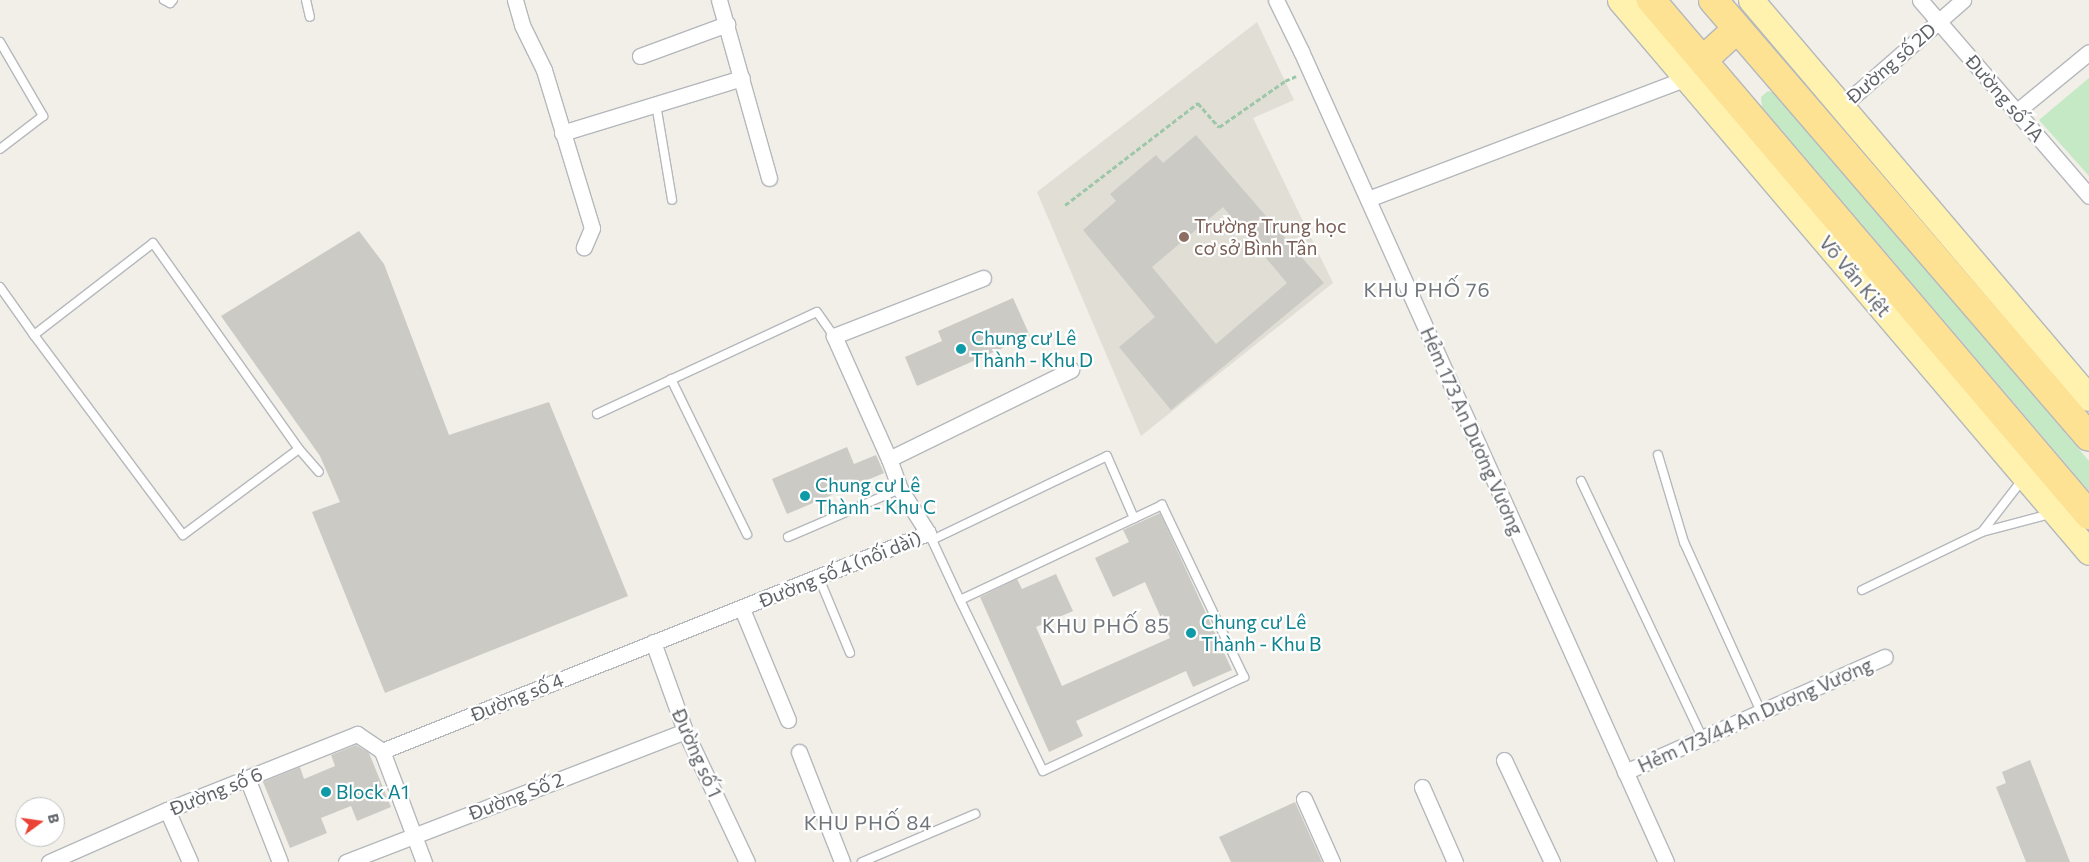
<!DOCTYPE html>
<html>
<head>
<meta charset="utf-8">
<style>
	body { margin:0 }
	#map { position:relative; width:2089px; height:862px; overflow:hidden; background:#f1efe8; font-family:Commissioner,sans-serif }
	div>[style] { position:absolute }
	.education>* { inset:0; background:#e1ded6 }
	.green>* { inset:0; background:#c5e8c5 }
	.building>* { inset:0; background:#cccac5 }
	.path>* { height:2.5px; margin-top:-1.25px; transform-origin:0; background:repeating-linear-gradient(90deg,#9cc7a9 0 5px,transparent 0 7.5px) }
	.roads { filter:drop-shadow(1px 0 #b5b8bc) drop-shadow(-1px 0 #b5b8bc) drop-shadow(0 1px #b5b8bc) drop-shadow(0 -1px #b5b8bc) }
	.lane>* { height:8px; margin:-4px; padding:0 4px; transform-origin:4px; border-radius:4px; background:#fff }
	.street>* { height:15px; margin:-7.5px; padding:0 7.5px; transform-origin:7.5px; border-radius:7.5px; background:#fff }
	.primary>* { height:25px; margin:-12.5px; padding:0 12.5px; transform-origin:12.5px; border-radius:12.5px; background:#fff2af }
	.highway>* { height:28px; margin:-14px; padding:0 14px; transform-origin:14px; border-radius:14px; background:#fde293 }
	.dots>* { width:14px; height:14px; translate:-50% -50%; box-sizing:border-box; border:2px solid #fff; border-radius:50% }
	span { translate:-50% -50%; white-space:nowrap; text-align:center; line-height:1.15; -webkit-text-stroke:4.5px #fff; paint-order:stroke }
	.street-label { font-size:19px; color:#5f6368 }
	.education-label { font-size:19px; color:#785e54 }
	.left { translate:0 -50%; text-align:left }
	.culture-label { font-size:19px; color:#0d838f }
	.neighbourhood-label { font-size:20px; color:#70757a; letter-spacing:1px }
	.north { position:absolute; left:15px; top:797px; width:50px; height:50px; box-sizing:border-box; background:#fff; border:1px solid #bfc1c3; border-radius:50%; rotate:76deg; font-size:14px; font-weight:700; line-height:20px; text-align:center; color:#5f6368 }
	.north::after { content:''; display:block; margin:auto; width:18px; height:22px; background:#ea4335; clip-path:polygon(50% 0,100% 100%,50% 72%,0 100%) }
</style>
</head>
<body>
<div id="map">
	<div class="education">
		<div style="clip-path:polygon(1257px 22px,1294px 100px,1253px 118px,1333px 283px,1141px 436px,1037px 192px)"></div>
	</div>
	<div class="green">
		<div style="clip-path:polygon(2089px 78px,2089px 176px,2039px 120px)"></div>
		<div style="clip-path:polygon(1768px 91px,1777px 94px,2089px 461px,2089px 491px,1762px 107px,1761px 97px)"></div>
	</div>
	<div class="building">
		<div style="clip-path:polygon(evenodd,1196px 135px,1324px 283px,1171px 410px,1119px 347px,1155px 317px,1083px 230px,1116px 201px,1110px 194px,1156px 155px,1163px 163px,1196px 135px,1223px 207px,1287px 283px,1216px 344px,1152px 267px,1223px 207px)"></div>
		<div style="clip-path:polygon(359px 231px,384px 264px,449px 435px,549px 402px,628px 596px,385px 693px,312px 512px,340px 502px,320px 456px,221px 316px)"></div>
		<div style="clip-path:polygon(1013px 298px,1030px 336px,917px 386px,905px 357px,942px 341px,938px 331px)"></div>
		<div style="clip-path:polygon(847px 447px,854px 464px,876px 455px,884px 473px,787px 514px,772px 479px)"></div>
		<div style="clip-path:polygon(1160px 513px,1232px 670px,1193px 687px,1186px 671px,1076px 721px,1083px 736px,1049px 752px,980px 597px,1017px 579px,1022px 589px,1056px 574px,1073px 611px,1036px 627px,1062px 686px,1170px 638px,1145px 582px,1113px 597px,1095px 558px,1129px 542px,1123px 530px)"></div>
		<div style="clip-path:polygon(356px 745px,369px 753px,391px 807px,357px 821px,351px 806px,321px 818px,327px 833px,290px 848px,263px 782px,300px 767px,304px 779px,335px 766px,331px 755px)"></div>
		<div style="clip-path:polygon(2030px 760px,2070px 862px,2026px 862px,1996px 787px,2006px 783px,2002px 772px)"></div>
		<div style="clip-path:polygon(1295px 802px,1322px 862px,1231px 862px,1219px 837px)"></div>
	</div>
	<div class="path">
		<div style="left:1065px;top:205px;width:168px;rotate:-37.5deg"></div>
		<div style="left:1198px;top:103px;width:32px;rotate:49deg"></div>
		<div style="left:1219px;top:127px;width:80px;rotate:-34.9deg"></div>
		<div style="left:1285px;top:81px;width:12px;rotate:-24deg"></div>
	</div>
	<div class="roads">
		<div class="lane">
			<div style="left:164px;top:0;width:7px;rotate:27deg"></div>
			<div style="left:170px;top:3px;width:4px;rotate:-45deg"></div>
			<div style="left:306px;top:0;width:17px;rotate:77deg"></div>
			<div style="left:0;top:42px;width:86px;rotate:59.8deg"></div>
			<div style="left:43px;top:116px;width:54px;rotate:142.5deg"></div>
			<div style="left:656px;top:104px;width:97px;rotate:80.5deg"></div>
			<div style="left:0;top:287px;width:59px;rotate:54.7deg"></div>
			<div style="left:34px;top:335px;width:150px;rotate:-37.7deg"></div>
			<div style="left:153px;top:243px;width:252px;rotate:54.7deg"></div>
			<div style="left:299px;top:449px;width:30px;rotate:49deg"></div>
			<div style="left:34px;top:335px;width:249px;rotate:53.3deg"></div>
			<div style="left:183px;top:535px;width:144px;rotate:-36.6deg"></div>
			<div style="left:671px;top:379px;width:173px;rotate:63.9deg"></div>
			<div style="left:597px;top:414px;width:242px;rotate:-24.9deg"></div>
			<div style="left:817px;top:312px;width:29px;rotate:55deg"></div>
			<div style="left:1658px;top:455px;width:91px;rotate:73.4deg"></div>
			<div style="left:1684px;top:542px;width:187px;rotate:65.6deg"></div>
			<div style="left:1581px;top:481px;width:285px;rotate:64.7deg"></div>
			<div style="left:1982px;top:532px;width:66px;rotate:-52.4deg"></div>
			<div style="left:788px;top:537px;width:122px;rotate:-23.2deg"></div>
			<div style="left:930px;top:537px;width:4px;rotate:56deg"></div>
			<div style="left:932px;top:540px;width:194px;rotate:-25.6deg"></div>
			<div style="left:1107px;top:456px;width:68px;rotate:66.5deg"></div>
			<div style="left:932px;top:540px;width:66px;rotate:65deg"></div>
			<div style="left:960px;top:600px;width:190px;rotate:64.1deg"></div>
			<div style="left:1043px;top:771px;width:222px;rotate:-25.1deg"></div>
			<div style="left:1244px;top:677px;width:191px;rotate:-115.5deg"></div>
			<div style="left:1162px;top:505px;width:223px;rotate:154.8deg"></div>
			<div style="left:819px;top:578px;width:81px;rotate:67.5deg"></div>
			<div style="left:1862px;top:590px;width:133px;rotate:-25.8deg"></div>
			<div style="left:1982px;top:532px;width:70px;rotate:-14.8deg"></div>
			<div style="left:862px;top:862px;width:123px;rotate:-23deg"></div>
		</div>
		<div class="street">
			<div style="left:515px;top:0;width:26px;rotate:74deg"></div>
			<div style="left:522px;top:25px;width:50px;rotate:63.9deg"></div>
			<div style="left:544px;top:70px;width:165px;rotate:73.1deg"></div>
			<div style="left:592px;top:228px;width:21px;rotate:113deg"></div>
			<div style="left:719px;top:0;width:185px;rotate:74.3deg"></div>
			<div style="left:1276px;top:0;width:57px;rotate:63.9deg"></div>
			<div style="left:1301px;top:51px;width:889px;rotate:65.77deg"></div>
			<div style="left:1920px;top:0;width:259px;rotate:49.2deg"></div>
			<div style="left:640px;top:56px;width:93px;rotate:-20.2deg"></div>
			<div style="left:1842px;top:106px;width:161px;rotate:-41.2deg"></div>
			<div style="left:2016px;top:112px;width:94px;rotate:-39.4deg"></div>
			<div style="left:562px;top:133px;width:188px;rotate:-17deg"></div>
			<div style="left:1368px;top:199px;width:341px;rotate:-20.8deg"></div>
			<div style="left:889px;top:459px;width:135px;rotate:-114.1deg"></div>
			<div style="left:834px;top:336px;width:160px;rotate:-21.3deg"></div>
			<div style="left:742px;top:609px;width:120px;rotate:67.5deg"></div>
			<div style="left:653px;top:642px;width:95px;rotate:70.2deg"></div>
			<div style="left:685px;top:731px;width:145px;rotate:64.7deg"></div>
			<div style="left:382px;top:751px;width:588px;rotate:-21.77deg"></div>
			<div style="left:928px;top:533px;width:52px;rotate:-122.5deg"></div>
			<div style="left:900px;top:489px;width:32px;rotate:-110deg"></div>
			<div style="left:889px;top:459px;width:203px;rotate:-26.1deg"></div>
			<div style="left:382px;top:751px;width:119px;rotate:69.3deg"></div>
			<div style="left:799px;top:752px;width:118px;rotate:68.6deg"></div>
			<div style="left:1504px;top:760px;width:113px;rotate:64.8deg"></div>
			<div style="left:1625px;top:772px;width:284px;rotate:-23.9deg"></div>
			<div style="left:247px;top:778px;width:90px;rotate:68.6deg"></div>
			<div style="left:1422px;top:787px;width:82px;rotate:66.3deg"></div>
			<div style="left:1304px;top:799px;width:69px;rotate:66deg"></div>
			<div style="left:167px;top:810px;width:57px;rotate:66.1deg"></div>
			<div style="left:49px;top:862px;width:129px;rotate:-23.8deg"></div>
			<div style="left:167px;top:810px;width:205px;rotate:-21.8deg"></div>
			<div style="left:357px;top:734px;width:30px;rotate:34deg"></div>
			<div style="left:346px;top:862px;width:363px;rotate:-21.1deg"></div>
		</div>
		<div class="primary">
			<div style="left:1620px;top:0;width:724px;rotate:49.65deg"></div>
			<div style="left:1751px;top:0;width:522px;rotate:49.66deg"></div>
		</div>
		<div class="highway">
			<div style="left:1651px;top:0;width:676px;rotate:49.62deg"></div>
			<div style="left:1713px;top:0;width:576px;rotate:49.29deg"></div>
			<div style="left:1703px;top:60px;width:46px;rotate:-42.4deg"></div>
		</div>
	</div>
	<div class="dots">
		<div style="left:1184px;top:237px;background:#8d6e63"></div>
		<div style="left:961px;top:349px;background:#0f9aa8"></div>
		<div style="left:805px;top:496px;background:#0f9aa8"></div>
		<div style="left:1191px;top:633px;background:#0f9aa8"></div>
		<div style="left:326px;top:792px;background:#0f9aa8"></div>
	</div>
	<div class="street-label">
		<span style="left:1891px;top:63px;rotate:-41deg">Đường số 2D</span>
		<span style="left:2005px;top:98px;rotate:49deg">Đường số 1A</span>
		<span style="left:1855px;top:276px;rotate:50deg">Võ Văn Kiệt</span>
		<span style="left:1472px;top:431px;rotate:66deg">Hẻm 173 An Dương Vương</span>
		<span style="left:840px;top:569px;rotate:-22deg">Đường số 4 (nối dài)</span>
		<span style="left:517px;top:697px;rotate:-22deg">Đường số 4</span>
		<span style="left:1755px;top:715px;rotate:-24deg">Hẻm 173/44 An Dương Vương</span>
		<span style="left:697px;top:753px;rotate:66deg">Đường số 1</span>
		<span style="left:216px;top:791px;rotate:-22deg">Đường số 6</span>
		<span style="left:516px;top:796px;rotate:-21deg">Đường Số 2</span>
	</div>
	<div class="education-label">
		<span class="left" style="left:1194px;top:237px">Trường Trung học<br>cơ sở Bình Tân</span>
	</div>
	<div class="culture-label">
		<span class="left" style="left:971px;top:349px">Chung cư Lê<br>Thành - Khu D</span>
		<span class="left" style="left:815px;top:496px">Chung cư Lê<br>Thành - Khu C</span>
		<span class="left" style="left:1201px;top:633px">Chung cư Lê<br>Thành - Khu B</span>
		<span class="left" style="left:336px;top:792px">Block A1</span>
	</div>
	<div class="neighbourhood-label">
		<span style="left:1427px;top:289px">KHU PHỐ 76</span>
		<span style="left:1106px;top:625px">KHU PHỐ 85</span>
		<span style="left:868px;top:822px">KHU PHỐ 84</span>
	</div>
	<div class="north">B</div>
</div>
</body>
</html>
